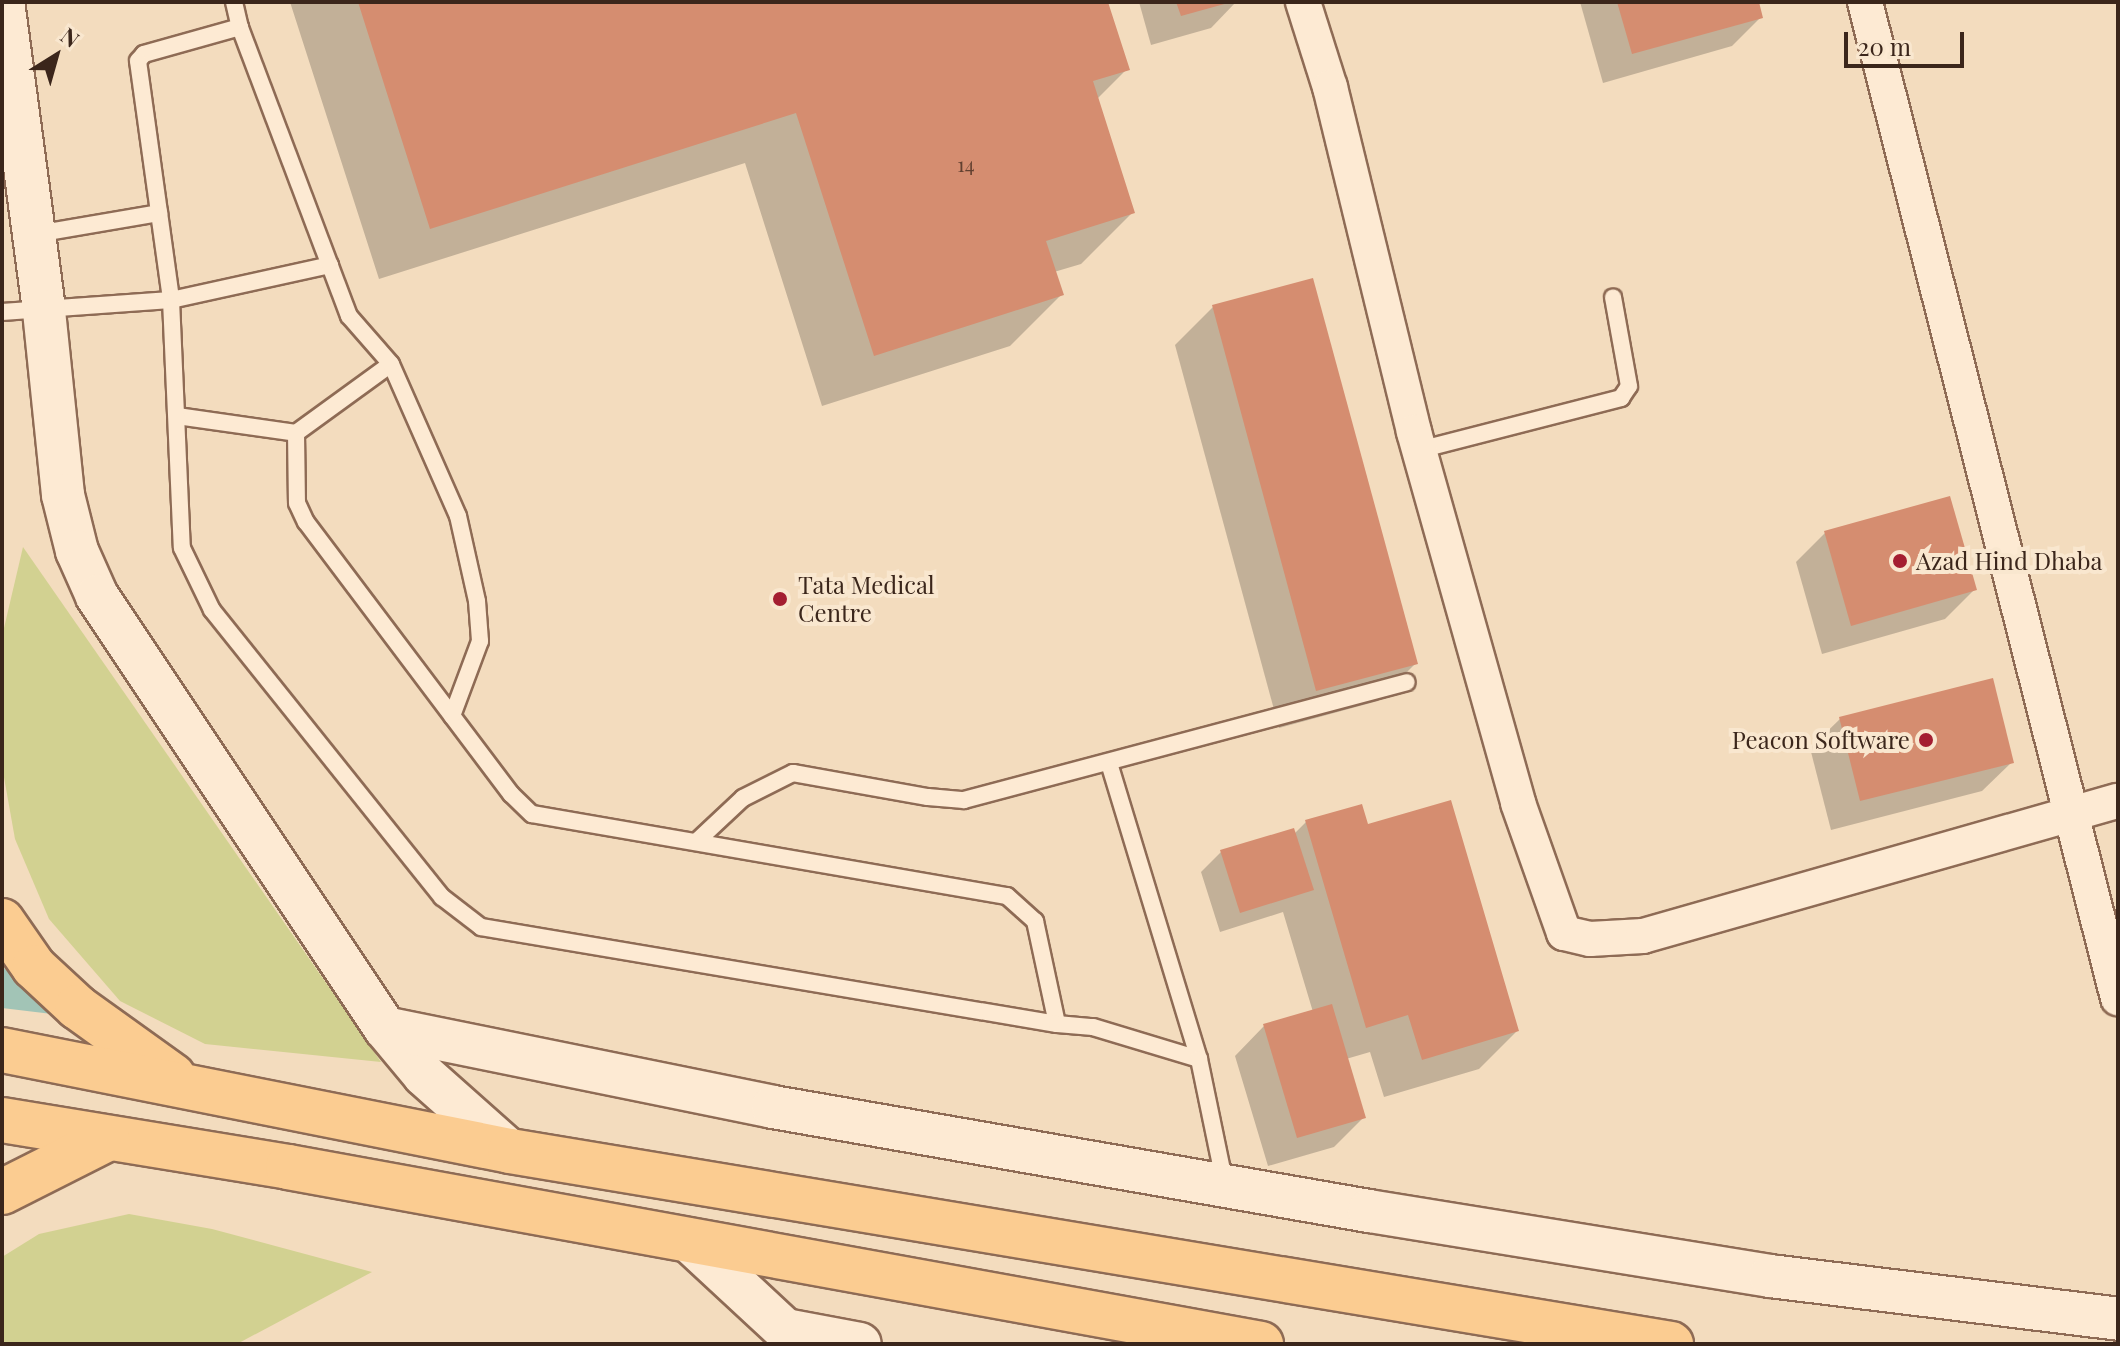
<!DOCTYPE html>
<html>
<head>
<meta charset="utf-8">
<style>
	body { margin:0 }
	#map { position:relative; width:2120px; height:1346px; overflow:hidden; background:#f3dcbe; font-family:"Playfair Display",serif }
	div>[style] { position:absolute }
	.green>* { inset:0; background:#d2d191 }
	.water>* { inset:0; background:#a2c4b6 }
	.shadow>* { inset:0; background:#0003 }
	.building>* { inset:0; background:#d58d70 }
	.roads { filter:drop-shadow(2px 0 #8e6b55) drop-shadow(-2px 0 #8e6b55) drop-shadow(0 2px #8e6b55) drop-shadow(0 -2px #8e6b55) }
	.service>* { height:16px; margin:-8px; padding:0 8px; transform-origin:8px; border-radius:8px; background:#fdead3 }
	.minor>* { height:34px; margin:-17px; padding:0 17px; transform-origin:17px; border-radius:17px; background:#fdead3 }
	.tertiary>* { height:42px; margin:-21px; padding:0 21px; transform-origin:21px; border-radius:21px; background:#fdead3 }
	.primary>* { height:44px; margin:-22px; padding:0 22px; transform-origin:22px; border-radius:22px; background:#fbcc91 }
	.dots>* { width:22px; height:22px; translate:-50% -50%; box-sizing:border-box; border:4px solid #f9e7cf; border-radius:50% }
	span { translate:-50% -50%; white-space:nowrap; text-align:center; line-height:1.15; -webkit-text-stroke:8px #f9e7cf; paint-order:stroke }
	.number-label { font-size:20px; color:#624030 }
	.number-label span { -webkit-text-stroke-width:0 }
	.poi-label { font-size:24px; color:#3b261b }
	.left { translate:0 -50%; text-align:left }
	.right { translate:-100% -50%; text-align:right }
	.frame { position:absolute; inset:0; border:4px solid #3b261b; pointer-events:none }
	.north { position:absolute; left:16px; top:16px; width:80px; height:80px; -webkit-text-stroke:6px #f9e7cf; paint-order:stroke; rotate:37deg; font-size:22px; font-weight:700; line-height:32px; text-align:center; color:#3b261b }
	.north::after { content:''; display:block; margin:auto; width:28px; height:36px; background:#3b261b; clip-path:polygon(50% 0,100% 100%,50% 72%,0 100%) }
	.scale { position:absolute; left:1844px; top:32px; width:120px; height:36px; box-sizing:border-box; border:4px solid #3b261b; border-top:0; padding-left:10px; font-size:24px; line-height:28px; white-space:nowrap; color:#3b261b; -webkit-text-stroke:6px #f9e7cf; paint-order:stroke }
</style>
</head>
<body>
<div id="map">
	<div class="green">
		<div style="clip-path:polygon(23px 547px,381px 1062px,205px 1044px,120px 1001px,49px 919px,15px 839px,2px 766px,4px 628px)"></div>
		<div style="clip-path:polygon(129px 1214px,212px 1229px,372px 1272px,237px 1344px,2px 1344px,2px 1257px,39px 1234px)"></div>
	</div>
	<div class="water">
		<div style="clip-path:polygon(2px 966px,52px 1014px,2px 1008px)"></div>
	</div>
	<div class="shadow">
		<div style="clip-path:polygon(290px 2px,1106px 2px,1127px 69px,1097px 99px,1133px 212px,1081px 264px,1054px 272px,1061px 295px,1010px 346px,822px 406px,745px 163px,379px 279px)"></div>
		<div style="clip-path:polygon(1139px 2px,1236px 2px,1211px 28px,1151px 45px)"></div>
		<div style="clip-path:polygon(1580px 2px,1757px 2px,1761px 17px,1732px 46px,1603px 83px)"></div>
		<div style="clip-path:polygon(1213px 307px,1416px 663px,1378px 701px,1279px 728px,1175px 345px)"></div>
		<div style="clip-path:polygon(1825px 533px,1975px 589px,1945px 619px,1822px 654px,1796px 562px)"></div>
		<div style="clip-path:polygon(1840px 719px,2012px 762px,1982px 791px,1831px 830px,1810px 748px)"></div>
		<div style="clip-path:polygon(1306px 822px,1366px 827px,1517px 1031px,1479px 1069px,1384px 1097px,1370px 1052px,1346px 1059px,1364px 1117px,1334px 1147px,1268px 1166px,1235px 1056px,1264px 1026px,1313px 1012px,1283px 912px,1220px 932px,1201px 872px,1221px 852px,1294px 834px)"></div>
	</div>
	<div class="building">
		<div style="clip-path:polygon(358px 2px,1108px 2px,1130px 70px,1093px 81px,1135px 213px,1046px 241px,1064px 295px,874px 356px,796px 113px,430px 229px)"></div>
		<div style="clip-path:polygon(1176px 2px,1228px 2px,1228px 3px,1181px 16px)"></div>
		<div style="clip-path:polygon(1617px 2px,1759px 2px,1763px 18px,1632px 54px)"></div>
		<div style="clip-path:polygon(1313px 278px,1418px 664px,1316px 691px,1212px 305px)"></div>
		<div style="clip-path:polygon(1950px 496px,1977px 590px,1851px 626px,1824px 531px)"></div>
		<div style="clip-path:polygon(1993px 678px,2014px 763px,1860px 801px,1839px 717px)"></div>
		<div style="clip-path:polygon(1451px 800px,1519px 1031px,1422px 1060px,1408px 1015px,1366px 1028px,1305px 820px,1362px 804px,1368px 824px)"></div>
		<div style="clip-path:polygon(1294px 828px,1314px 890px,1240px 913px,1220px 850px)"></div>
		<div style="clip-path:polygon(1332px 1004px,1366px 1118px,1297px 1138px,1263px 1024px)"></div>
	</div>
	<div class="roads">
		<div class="service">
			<div style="left:234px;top:2px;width:26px;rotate:77deg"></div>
			<div style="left:36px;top:234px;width:125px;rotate:-9.7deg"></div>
			<div style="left:2px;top:312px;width:169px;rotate:-4.1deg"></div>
			<div style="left:171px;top:300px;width:163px;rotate:-12.4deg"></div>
			<div style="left:177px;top:416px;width:120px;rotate:8.1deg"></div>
			<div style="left:296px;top:433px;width:70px;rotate:89.2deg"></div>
			<div style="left:297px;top:503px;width:21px;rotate:65deg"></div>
			<div style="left:306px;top:522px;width:341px;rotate:53deg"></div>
			<div style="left:511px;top:794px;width:29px;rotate:44deg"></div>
			<div style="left:532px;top:814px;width:482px;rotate:9.8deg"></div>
			<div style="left:1007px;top:896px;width:38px;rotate:42deg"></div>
			<div style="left:1035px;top:921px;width:105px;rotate:77.9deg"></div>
			<div style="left:296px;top:433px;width:117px;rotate:-36deg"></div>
			<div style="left:1419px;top:450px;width:209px;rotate:-14.4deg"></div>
			<div style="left:1621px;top:398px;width:14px;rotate:-56deg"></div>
			<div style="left:1629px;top:386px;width:90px;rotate:-100.2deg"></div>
			<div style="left:452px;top:716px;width:80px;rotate:-69.5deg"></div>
			<div style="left:480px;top:641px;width:40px;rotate:-94.3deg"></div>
			<div style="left:477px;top:601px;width:87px;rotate:-102.6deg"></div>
			<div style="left:458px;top:516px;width:166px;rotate:-113.8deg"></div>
			<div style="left:391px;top:364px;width:64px;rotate:-131.2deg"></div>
			<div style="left:349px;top:316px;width:309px;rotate:-110.7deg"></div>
			<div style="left:240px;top:27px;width:100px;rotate:164.3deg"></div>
			<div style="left:144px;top:54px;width:9px;rotate:131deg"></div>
			<div style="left:138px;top:61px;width:241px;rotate:82.1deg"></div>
			<div style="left:171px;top:300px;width:248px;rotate:87.5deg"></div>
			<div style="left:182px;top:548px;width:69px;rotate:64.2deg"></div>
			<div style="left:212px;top:610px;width:368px;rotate:51.3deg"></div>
			<div style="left:442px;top:897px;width:49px;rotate:37.6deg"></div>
			<div style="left:481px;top:927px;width:584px;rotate:9.56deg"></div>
			<div style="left:1057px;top:1024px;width:36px;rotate:5deg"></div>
			<div style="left:1093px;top:1027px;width:111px;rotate:16.8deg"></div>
			<div style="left:1109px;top:763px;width:309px;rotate:73.1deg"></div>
			<div style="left:1199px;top:1059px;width:129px;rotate:78.3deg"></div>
			<div style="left:696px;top:842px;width:64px;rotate:-43.1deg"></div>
			<div style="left:743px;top:798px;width:56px;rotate:-26.6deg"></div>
			<div style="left:793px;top:773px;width:137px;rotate:10.1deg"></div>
			<div style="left:928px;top:797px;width:36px;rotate:5deg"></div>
			<div style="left:964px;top:800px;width:458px;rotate:-14.9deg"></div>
		</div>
		<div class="minor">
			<div style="left:1303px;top:2px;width:89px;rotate:72.4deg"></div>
			<div style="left:1330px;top:87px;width:355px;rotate:76.3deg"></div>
			<div style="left:1414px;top:432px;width:385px;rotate:74.3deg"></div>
			<div style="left:1518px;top:803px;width:138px;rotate:70.5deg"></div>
			<div style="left:1564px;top:933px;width:27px;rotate:13deg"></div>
			<div style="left:1590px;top:939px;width:53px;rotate:-3.2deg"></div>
			<div style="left:1643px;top:936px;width:494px;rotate:-15.9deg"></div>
			<div style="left:1865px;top:2px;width:1028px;rotate:75.75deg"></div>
		</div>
		<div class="tertiary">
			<div style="left:3px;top:2px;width:312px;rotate:82.4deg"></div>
			<div style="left:44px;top:311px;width:185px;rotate:84.1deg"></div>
			<div style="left:63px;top:495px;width:58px;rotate:76deg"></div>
			<div style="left:77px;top:551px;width:49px;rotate:66deg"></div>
			<div style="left:97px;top:596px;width:519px;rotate:56.31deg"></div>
			<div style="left:385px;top:1028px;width:61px;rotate:50.3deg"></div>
			<div style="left:424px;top:1075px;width:108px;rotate:41.6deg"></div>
			<div style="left:385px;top:1028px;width:396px;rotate:11.5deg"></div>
			<div style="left:773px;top:1107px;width:605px;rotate:9.9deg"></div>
			<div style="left:1369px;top:1211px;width:406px;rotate:9.2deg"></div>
			<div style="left:1770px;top:1276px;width:351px;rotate:7deg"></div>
			<div style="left:687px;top:1239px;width:134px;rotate:42.9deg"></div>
			<div style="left:785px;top:1330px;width:76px;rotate:10.6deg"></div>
		</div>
		<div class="primary">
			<div style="left:2px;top:921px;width:56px;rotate:55.2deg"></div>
			<div style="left:34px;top:967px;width:59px;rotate:42.9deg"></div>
			<div style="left:77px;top:1007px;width:118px;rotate:35.7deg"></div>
			<div style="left:2px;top:1050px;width:518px;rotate:11.24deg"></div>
			<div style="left:510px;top:1151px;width:1177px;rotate:9.44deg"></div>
			<div style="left:2px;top:1120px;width:290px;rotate:9.3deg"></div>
			<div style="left:288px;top:1167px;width:989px;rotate:10.31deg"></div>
			<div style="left:2px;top:1192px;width:118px;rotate:-26.8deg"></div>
		</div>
	</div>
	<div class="dots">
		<div style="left:1900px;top:561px;background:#a41e31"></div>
		<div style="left:780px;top:599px;background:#a41e31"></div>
		<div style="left:1926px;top:740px;background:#a41e31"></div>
	</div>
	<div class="number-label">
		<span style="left:966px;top:163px">14</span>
	</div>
	<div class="poi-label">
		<span class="left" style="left:1916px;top:561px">Azad Hind Dhaba</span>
		<span class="left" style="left:798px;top:599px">Tata Medical<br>Centre</span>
		<span class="right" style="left:1910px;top:740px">Peacon Software</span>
	</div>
	<div class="frame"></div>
	<div class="north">N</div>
	<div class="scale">20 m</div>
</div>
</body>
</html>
